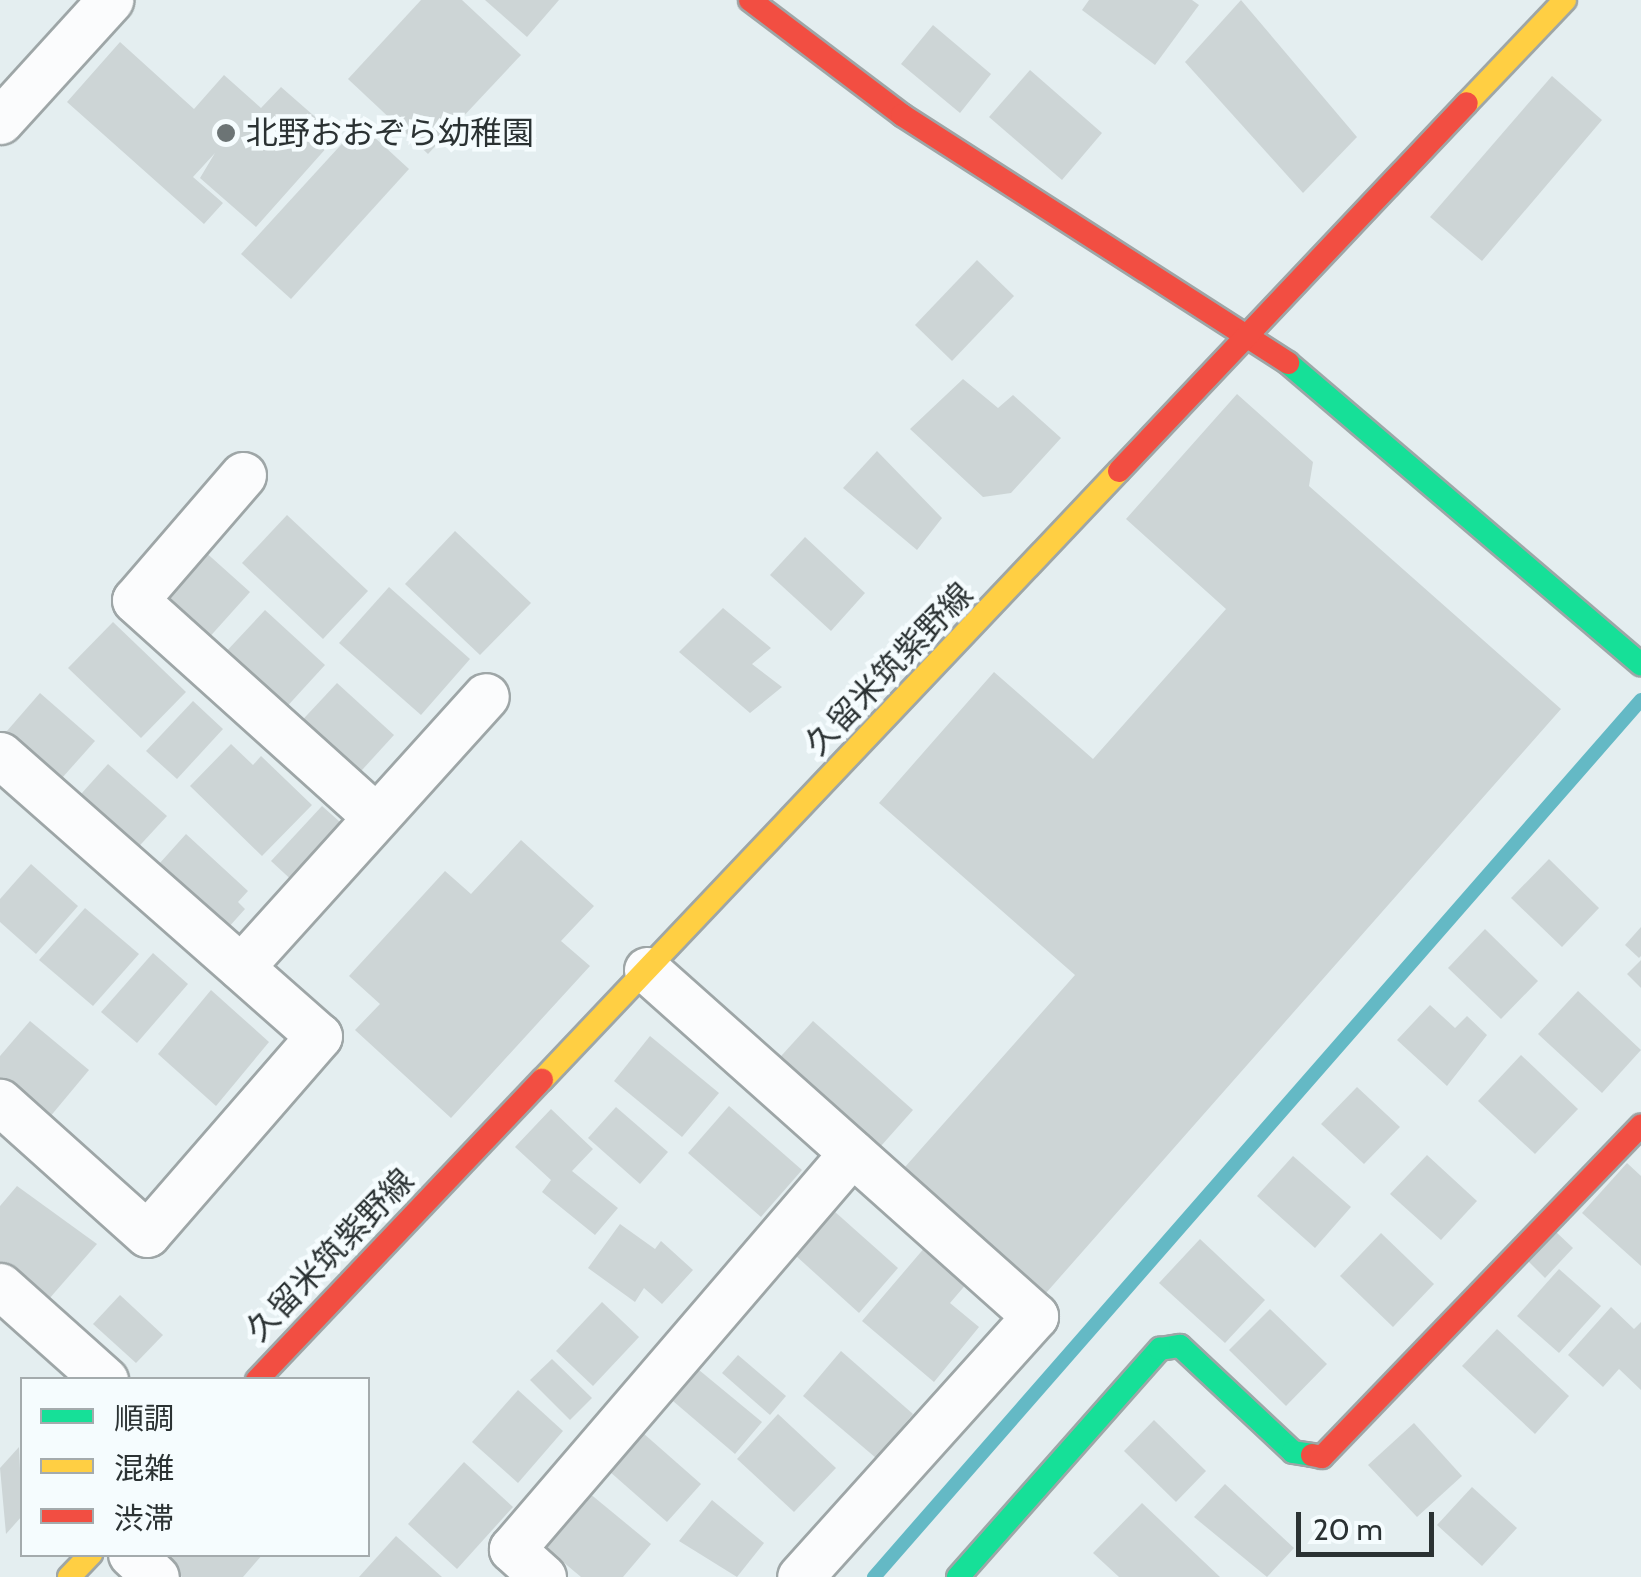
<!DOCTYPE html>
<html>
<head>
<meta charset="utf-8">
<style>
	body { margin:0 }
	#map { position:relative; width:1641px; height:1577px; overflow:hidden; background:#e4eef0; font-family:Cabin,"Noto Sans JP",sans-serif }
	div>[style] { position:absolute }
	.stream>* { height:14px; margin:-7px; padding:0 7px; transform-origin:7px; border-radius:7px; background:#64b9c5 }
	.building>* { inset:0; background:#cdd5d6 }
	.roads { filter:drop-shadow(2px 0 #9ea6a7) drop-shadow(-2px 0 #9ea6a7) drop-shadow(0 2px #9ea6a7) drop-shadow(0 -2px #9ea6a7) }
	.street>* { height:45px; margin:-22.5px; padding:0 22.5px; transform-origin:22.5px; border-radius:22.5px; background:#fbfcfd }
	.fast>* { height:22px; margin:-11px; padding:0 11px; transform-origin:11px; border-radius:11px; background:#16e098 }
	.slow>* { height:22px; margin:-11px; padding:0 11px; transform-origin:11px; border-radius:11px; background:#ffcf43 }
	.jam>* { height:22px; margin:-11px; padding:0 11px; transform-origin:11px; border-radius:11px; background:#f24e42 }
	.dots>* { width:28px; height:28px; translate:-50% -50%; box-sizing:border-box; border:5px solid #f5fcfe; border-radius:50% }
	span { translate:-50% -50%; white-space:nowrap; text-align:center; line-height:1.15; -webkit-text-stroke:9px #f5fcfe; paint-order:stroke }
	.poi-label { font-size:32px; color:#2b3233 }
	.left { translate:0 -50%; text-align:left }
	.street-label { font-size:32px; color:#2b3233 }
	.legend { position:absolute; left:20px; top:1377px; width:350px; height:180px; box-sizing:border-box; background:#f5fcfe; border:2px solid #a4abad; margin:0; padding:12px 18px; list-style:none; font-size:30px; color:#2b3233 }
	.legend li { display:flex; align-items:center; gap:20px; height:50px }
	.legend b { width:50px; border:2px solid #a4abad }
	.scale { position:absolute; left:1296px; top:1512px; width:138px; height:45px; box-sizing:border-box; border:5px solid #2b3233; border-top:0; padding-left:12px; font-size:30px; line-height:35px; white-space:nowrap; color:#2b3233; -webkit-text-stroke:8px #f5fcfe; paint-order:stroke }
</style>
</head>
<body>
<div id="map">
	<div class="stream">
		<div style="left:874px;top:1577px;width:1165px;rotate:-48.83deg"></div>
	</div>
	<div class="building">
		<div style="clip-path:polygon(421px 0,462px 0,521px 55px,428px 154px,348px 79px)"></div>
		<div style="clip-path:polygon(485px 0,559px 0,527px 37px)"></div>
		<div style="clip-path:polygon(1089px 0,1192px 0,1199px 5px,1155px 65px,1082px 10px)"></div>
		<div style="clip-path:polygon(1241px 0,1357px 137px,1303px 193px,1185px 62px)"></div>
		<div style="clip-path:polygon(933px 25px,991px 74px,960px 113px,901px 64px)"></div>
		<div style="clip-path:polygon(120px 42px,194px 109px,224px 75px,261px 108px,281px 87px,337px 136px,256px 227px,200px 178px,215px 153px,193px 177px,223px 203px,204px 224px,67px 102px)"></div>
		<div style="clip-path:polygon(1030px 70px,1102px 133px,1062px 180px,989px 117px)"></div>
		<div style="clip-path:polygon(1552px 76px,1602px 120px,1482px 261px,1430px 217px)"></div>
		<div style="clip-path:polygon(360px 124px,409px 169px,291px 299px,241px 254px)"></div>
		<div style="clip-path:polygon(977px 260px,1014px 296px,952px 361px,915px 325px)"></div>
		<div style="clip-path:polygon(963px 379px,998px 408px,1013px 395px,1061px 438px,1011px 493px,983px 497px,910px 429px)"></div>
		<div style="clip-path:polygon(1237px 394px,1313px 462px,1309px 486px,1561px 709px,1046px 1293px,905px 1167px,1075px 975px,879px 803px,994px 672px,1093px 759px,1226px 609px,1126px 519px)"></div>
		<div style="clip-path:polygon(877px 451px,942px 518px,917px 550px,843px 488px)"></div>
		<div style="clip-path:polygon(287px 515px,368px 591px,323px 639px,242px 563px)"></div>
		<div style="clip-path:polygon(455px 531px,531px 603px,480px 655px,405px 584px)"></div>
		<div style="clip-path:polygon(805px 537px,865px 593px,831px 631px,770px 575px)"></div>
		<div style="clip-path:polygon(193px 541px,250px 592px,206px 641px,150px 589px)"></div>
		<div style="clip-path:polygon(389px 587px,470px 659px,421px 715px,339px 643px)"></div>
		<div style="clip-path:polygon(723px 608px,771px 648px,752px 664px,782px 687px,750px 713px,679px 652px)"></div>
		<div style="clip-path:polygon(265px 610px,325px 665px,282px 712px,222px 656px)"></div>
		<div style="clip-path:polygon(113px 622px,186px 692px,141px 738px,68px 668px)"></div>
		<div style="clip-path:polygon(337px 683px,394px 735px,352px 781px,294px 729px)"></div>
		<div style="clip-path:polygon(40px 693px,95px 741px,54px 787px,0 739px)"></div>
		<div style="clip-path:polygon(193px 701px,223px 729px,177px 779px,146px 751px)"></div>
		<div style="clip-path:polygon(231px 744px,253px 765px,261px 756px,312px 805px,262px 856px,190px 786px)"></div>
		<div style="clip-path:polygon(108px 764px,167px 816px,131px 855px,73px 803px)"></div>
		<div style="clip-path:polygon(322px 806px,349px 830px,297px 885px,271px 861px)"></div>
		<div style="clip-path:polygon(186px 834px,248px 891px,238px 902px,245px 909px,219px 938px,150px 874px)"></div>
		<div style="clip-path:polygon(521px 840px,594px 906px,561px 941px,590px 966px,451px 1118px,355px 1030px,380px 1004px,349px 976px,445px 871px,471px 894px)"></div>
		<div style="clip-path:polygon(1549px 859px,1599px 908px,1562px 947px,1511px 898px)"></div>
		<div style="clip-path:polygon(31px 864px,78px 906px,36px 954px,0 922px,0 899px)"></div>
		<div style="clip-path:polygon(85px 908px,139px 954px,93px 1006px,39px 960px)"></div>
		<div style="clip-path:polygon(1641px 927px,1641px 956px,1639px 958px,1625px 945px)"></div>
		<div style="clip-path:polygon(1485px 929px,1538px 981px,1501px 1019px,1448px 968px)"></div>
		<div style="clip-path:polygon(153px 953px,188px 984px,137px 1043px,101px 1012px)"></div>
		<div style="clip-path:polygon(1641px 960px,1641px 988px,1627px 974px)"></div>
		<div style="clip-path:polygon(211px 990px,269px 1042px,216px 1106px,158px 1054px)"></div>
		<div style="clip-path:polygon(1578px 991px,1641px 1050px,1602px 1093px,1538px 1034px)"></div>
		<div style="clip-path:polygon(1430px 1005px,1455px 1028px,1467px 1016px,1487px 1035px,1447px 1086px,1397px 1040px)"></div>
		<div style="clip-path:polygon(30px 1021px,89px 1070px,44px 1124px,0 1087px,0 1056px)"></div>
		<div style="clip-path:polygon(813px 1021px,913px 1110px,873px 1155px,772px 1066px)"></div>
		<div style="clip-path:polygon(650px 1036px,719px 1093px,682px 1137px,614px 1081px)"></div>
		<div style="clip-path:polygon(1521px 1055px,1578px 1109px,1535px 1154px,1478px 1101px)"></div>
		<div style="clip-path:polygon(1357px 1087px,1400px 1127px,1364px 1164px,1321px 1124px)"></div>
		<div style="clip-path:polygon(729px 1106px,802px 1170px,761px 1217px,688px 1153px)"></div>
		<div style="clip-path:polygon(616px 1107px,668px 1152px,640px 1184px,588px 1138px)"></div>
		<div style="clip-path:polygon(551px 1109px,593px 1149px,572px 1171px,618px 1208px,595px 1235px,542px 1192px,551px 1180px,515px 1147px)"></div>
		<div style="clip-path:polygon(1427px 1155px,1477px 1201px,1441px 1240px,1390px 1194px)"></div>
		<div style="clip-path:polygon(1293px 1156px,1351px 1207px,1315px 1248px,1257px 1196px)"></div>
		<div style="clip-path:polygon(1627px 1163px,1641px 1176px,1641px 1266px,1582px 1213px)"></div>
		<div style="clip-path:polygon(17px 1186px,97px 1244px,42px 1307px,0 1270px,0 1206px)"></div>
		<div style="clip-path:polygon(834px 1211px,898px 1268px,859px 1313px,795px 1255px)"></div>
		<div style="clip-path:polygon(620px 1224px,655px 1249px,661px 1241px,693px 1270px,662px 1304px,644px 1288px,635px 1302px,588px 1268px)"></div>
		<div style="clip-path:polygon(1555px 1231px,1573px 1248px,1545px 1278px,1527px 1260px)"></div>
		<div style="clip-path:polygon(1381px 1233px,1434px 1284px,1393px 1327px,1340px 1276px)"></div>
		<div style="clip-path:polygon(1200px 1239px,1265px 1300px,1225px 1343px,1159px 1283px)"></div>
		<div style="clip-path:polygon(926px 1246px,968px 1282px,950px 1303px,979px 1327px,934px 1382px,862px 1321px)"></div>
		<div style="clip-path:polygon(1559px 1269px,1601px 1306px,1559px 1353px,1517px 1316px)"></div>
		<div style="clip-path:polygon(120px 1295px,163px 1335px,136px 1363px,93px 1324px)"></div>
		<div style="clip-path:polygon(602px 1302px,639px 1337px,593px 1386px,556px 1351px)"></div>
		<div style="clip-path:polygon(1611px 1307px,1634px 1329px,1641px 1322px,1641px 1390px,1619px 1369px,1603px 1387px,1568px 1355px)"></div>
		<div style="clip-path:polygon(1270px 1309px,1327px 1364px,1286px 1406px,1229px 1350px)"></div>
		<div style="clip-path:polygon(1497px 1329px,1569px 1396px,1535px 1434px,1462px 1366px)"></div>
		<div style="clip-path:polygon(841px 1351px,913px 1414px,876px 1458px,803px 1396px)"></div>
		<div style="clip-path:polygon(738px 1355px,786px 1396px,770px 1415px,722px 1373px)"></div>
		<div style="clip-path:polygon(552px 1359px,592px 1398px,570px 1420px,530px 1380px)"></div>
		<div style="clip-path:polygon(699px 1370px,762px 1422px,735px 1454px,673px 1401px)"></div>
		<div style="clip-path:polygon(518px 1390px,563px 1431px,518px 1483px,472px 1442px)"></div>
		<div style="clip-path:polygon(778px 1414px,836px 1468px,794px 1512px,737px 1459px)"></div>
		<div style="clip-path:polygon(1154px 1420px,1206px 1471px,1176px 1502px,1124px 1451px)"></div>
		<div style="clip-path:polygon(1414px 1423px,1462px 1476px,1417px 1517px,1368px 1465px)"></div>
		<div style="clip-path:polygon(635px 1426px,701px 1484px,667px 1522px,601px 1464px)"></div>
		<div style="clip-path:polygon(19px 1447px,22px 1516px,6px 1534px,0 1468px)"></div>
		<div style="clip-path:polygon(464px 1462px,513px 1507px,457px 1569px,408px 1524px)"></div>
		<div style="clip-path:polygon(1225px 1484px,1294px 1548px,1267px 1577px,1194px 1517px)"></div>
		<div style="clip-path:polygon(1472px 1487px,1517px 1528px,1482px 1566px,1437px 1525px)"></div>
		<div style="clip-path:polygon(583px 1488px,651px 1544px,623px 1577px,581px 1577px,538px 1541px)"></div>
		<div style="clip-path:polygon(712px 1500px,764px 1543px,737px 1577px,679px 1541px)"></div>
		<div style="clip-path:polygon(1142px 1503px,1220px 1577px,1119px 1577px,1093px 1553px)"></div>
		<div style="clip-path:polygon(396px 1536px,442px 1577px,359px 1577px)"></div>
		<div style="clip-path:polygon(157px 1554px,263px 1554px,243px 1577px,182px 1577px)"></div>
	</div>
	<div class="roads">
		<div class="street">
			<div style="left:0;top:121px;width:164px;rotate:-47.7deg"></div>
			<div style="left:243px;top:475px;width:165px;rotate:130.8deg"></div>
			<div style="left:135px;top:600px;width:324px;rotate:42deg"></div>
			<div style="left:0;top:755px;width:425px;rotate:41.4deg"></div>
			<div style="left:319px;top:1036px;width:262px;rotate:131deg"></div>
			<div style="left:147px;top:1234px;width:198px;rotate:-138.1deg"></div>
			<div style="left:241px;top:967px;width:365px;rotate:-47.9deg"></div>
			<div style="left:647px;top:970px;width:520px;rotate:41.73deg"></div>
			<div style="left:1035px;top:1316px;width:351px;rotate:132deg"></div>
			<div style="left:0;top:1286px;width:141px;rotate:41.8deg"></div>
			<div style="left:131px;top:1554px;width:34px;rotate:43deg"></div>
			<div style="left:543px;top:1577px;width:42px;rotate:-137.9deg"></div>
			<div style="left:512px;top:1549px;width:522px;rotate:-49.35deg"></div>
		</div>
		<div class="fast">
			<div style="left:1288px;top:363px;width:464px;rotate:40.5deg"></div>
			<div style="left:958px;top:1577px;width:305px;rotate:-48.5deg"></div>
			<div style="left:1160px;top:1349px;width:20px;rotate:-9deg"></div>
			<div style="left:1180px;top:1346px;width:155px;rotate:43.2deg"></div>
			<div style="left:1293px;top:1452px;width:19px;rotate:9deg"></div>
		</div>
		<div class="slow">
			<div style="left:1467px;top:103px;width:142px;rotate:-46.4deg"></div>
			<div style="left:542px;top:1080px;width:839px;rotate:-46.55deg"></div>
			<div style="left:69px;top:1577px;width:32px;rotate:-46deg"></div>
		</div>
		<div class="jam">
			<div style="left:750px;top:0;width:191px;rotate:37.1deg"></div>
			<div style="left:902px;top:115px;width:459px;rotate:32.7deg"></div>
			<div style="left:1119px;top:471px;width:506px;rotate:-46.6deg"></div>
			<div style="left:257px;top:1380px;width:414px;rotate:-46.5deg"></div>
			<div style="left:1312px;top:1455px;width:10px;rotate:11deg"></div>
			<div style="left:1322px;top:1457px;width:460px;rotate:-46.1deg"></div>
		</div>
	</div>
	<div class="dots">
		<div style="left:226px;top:133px;background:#6c7475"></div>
	</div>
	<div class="poi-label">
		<span class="left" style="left:246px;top:133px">北野おおぞら幼稚園</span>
	</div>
	<div class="street-label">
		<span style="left:889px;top:669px;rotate:-46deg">久留米筑紫野線</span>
		<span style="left:330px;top:1255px;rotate:-46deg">久留米筑紫野線</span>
	</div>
	<ul class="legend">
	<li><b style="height:12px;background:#16e098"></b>順調</li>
	<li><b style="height:12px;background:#ffcf43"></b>混雑</li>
	<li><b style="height:12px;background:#f24e42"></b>渋滞</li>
	</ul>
	<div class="scale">20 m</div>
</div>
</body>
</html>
